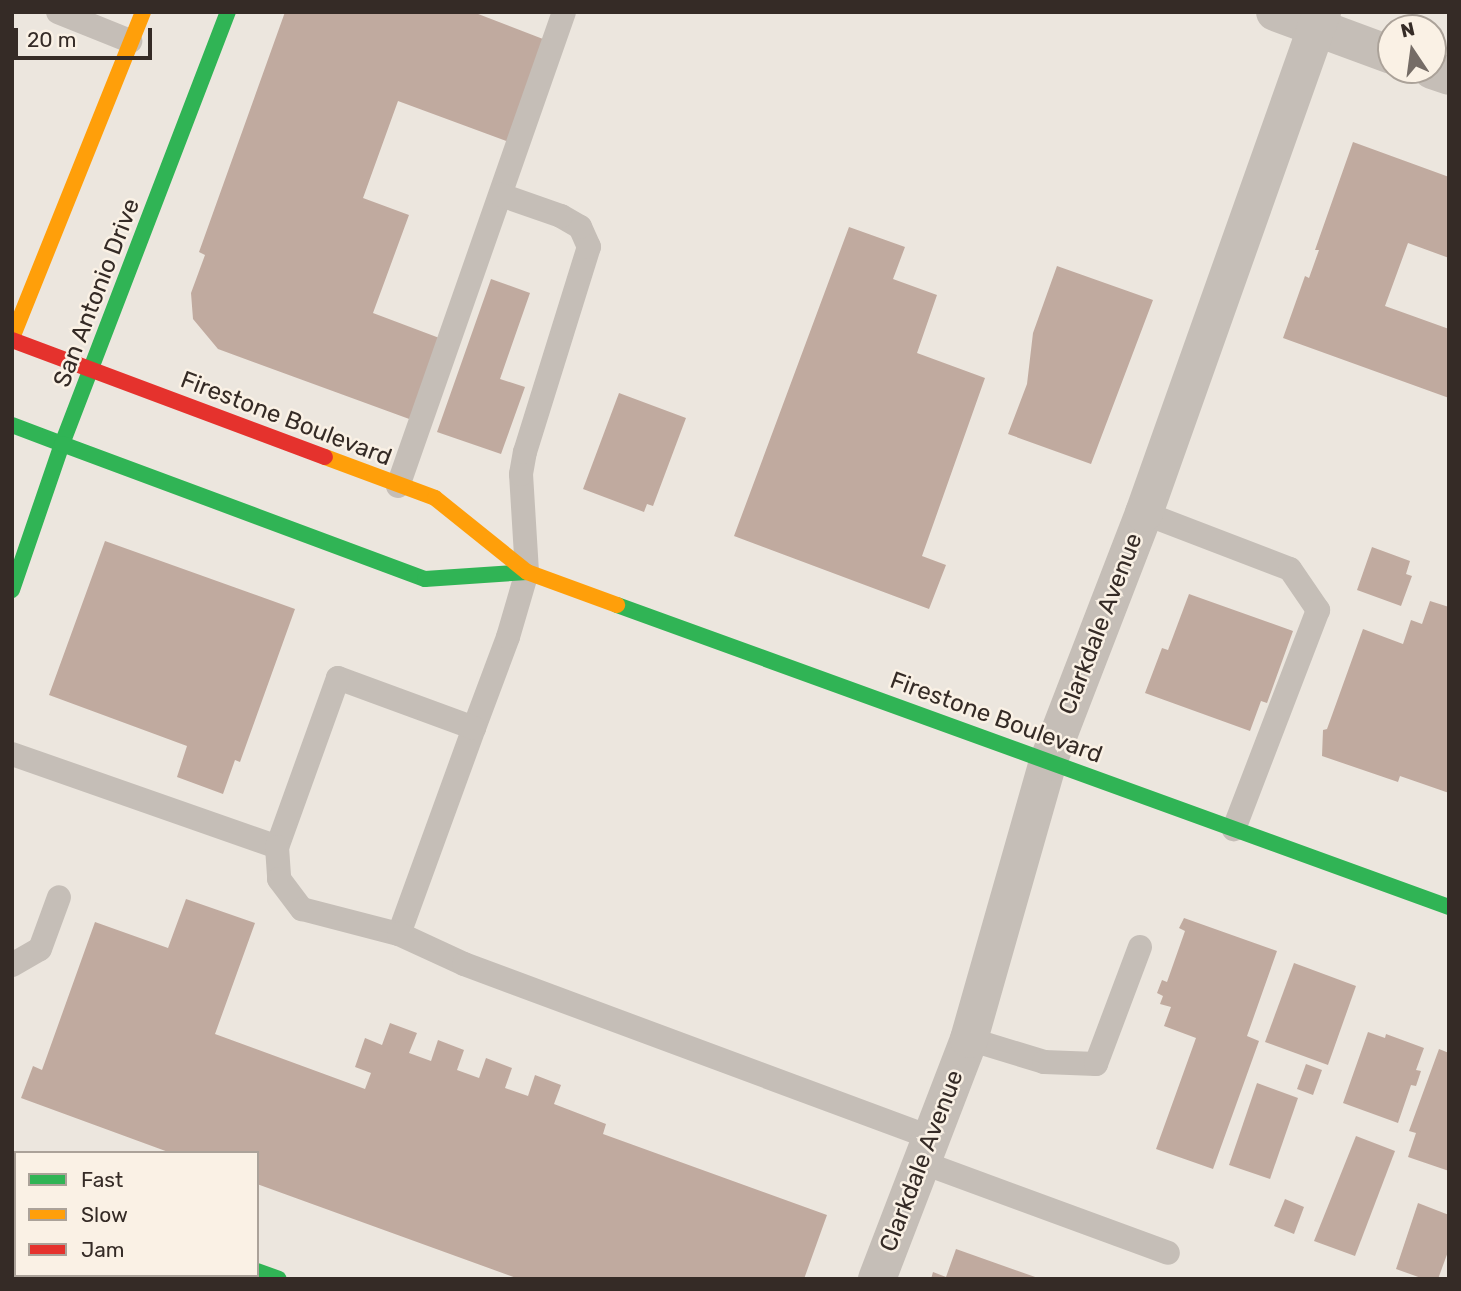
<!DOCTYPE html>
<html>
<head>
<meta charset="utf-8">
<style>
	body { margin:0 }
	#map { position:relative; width:1461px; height:1291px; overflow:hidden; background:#ece6de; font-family:Rubik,sans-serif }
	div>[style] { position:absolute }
	.building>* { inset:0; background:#c0aa9f }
	.lane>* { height:24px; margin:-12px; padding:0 12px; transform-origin:12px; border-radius:12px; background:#c5beb7 }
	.street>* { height:38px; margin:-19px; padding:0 19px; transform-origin:19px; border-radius:19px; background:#c5beb7 }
	.fast>* { height:16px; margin:-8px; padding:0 8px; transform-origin:8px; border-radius:8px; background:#30b455 }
	.slow>* { height:16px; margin:-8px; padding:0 8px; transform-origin:8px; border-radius:8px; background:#ff9f0a }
	.jam>* { height:16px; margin:-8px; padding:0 8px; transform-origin:8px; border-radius:8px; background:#e5322d }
	span { translate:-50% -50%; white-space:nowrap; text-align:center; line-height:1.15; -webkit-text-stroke:5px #faf1e5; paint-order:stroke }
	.street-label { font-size:24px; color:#352b26 }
	.frame { position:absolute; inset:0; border:14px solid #352b26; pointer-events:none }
	.legend { position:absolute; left:14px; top:1151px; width:245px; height:126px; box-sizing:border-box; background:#faf1e5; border:2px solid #aba299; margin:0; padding:9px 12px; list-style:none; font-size:21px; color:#352b26 }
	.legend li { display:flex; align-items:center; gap:14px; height:35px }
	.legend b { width:35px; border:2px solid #aba299 }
	.north { position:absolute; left:1377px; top:14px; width:70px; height:70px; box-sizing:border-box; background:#faf1e5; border:2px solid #aba299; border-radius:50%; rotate:347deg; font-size:19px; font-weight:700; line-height:28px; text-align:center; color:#352b26 }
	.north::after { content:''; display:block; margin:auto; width:24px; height:32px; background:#756c66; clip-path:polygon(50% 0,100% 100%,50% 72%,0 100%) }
	.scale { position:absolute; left:14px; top:28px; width:138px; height:32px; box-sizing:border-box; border:4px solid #352b26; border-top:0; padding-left:9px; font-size:21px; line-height:24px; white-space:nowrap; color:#352b26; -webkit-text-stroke:5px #faf1e5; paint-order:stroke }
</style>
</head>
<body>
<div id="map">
	<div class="building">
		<div style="clip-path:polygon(285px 12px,473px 12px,543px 39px,509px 142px,398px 101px,363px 198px,409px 215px,373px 313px,442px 339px,412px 420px,218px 349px,193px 319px,191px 293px,205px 255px,199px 252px)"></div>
		<div style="clip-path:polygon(1353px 142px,1449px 177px,1449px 258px,1408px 243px,1385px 306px,1449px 329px,1449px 398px,1283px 338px,1305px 276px,1309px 278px,1319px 250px,1315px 250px)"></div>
		<div style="clip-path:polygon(849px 227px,905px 247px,893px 279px,937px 295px,917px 353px,985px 378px,922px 556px,946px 565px,929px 609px,734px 536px)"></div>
		<div style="clip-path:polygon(1057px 266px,1153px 300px,1091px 464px,1008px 434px,1027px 384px,1033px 333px)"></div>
		<div style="clip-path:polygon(491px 279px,530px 293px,500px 379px,525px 387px,501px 454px,437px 432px)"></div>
		<div style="clip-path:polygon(619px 393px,686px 418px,653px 506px,647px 504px,644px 512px,583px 489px)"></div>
		<div style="clip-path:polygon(105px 541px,295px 609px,240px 762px,235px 760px,223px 794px,177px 777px,187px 746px,49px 695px)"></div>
		<div style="clip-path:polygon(1372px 547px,1410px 561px,1406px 574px,1412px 576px,1401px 606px,1357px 590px)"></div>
		<div style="clip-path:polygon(1189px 594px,1293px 631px,1267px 703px,1261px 701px,1250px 731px,1145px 693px,1162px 648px,1168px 650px)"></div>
		<div style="clip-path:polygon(1430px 601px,1449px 607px,1449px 793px,1400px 776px,1398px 782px,1322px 756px,1323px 730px,1327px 729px,1363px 629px,1403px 644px,1411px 620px,1422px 624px)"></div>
		<div style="clip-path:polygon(186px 899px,255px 923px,215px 1034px,365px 1089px,371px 1073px,355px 1067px,365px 1038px,382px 1045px,390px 1023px,417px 1033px,409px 1053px,431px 1061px,438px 1040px,464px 1050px,457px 1070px,479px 1078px,486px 1058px,512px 1068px,505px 1088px,528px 1096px,535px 1075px,561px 1085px,554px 1104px,606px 1124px,603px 1134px,827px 1215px,804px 1279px,519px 1279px,257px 1184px,257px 1153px,171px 1153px,21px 1098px,33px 1066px,42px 1070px,95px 922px,168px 948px)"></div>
		<div style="clip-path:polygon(1184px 918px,1277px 951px,1247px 1036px,1259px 1041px,1213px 1169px,1156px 1149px,1196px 1038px,1164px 1026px,1171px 1007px,1160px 1004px,1163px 996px,1157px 993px,1162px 980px,1167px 982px,1185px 931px,1179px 928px)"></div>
		<div style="clip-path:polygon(1294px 963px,1356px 986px,1328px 1065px,1265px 1042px)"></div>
		<div style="clip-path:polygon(1368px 1032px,1385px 1038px,1386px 1034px,1424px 1048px,1416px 1070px,1421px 1071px,1416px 1086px,1411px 1085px,1398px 1123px,1343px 1103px)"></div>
		<div style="clip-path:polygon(1439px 1049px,1449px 1053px,1449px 1171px,1408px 1157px,1416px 1133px,1409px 1131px)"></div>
		<div style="clip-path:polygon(1306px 1064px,1322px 1070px,1313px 1095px,1297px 1089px)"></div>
		<div style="clip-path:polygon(1257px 1083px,1298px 1098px,1270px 1179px,1229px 1165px)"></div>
		<div style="clip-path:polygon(1356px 1136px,1395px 1151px,1355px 1256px,1314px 1241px)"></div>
		<div style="clip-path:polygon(1285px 1199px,1304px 1207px,1294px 1234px,1274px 1226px)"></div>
		<div style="clip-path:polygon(1418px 1203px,1449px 1215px,1449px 1249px,1438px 1279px,1424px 1279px,1396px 1269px)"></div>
		<div style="clip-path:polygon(956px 1249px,1038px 1278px,1038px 1279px,931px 1279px,933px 1272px,946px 1277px)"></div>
	</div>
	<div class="lane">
		<div style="left:58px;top:12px;width:78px;rotate:21.9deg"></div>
		<div style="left:398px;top:486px;width:502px;rotate:-70.7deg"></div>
		<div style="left:1144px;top:513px;width:156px;rotate:21deg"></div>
		<div style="left:1290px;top:569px;width:50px;rotate:55.7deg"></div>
		<div style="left:1318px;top:610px;width:235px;rotate:111deg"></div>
		<div style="left:474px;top:728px;width:97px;rotate:-69.5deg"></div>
		<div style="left:508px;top:637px;width:68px;rotate:-73.7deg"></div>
		<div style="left:527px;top:572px;width:98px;rotate:-93.5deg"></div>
		<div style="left:521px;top:474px;width:22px;rotate:-80deg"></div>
		<div style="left:525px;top:452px;width:215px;rotate:-72.7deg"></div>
		<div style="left:589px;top:247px;width:22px;rotate:-114deg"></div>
		<div style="left:580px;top:227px;width:22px;rotate:-150deg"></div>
		<div style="left:561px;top:216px;width:64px;rotate:-160.7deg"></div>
		<div style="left:12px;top:754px;width:281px;rotate:19.3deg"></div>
		<div style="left:399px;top:934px;width:219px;rotate:-70deg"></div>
		<div style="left:474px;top:728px;width:145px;rotate:-159.8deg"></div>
		<div style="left:338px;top:678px;width:180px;rotate:109.8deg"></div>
		<div style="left:277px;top:847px;width:32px;rotate:86deg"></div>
		<div style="left:279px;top:879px;width:38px;rotate:53deg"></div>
		<div style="left:302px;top:909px;width:100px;rotate:14.5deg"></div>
		<div style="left:399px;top:934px;width:72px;rotate:24.8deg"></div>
		<div style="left:464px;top:964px;width:498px;rotate:20.4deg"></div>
		<div style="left:12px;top:965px;width:32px;rotate:-30deg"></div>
		<div style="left:40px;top:949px;width:55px;rotate:-69.9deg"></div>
		<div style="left:969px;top:1039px;width:78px;rotate:17deg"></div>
		<div style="left:1044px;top:1062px;width:52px;rotate:2.2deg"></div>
		<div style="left:1096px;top:1064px;width:125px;rotate:-69.4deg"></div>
		<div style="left:921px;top:1162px;width:263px;rotate:20.2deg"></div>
		<div style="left:12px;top:1213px;width:8px;rotate:-60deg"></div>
	</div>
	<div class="street">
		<div style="left:1275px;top:12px;width:124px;rotate:20.3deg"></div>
		<div style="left:1432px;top:70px;width:18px;rotate:19deg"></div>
		<div style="left:877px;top:1279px;width:257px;rotate:-69deg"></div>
		<div style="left:969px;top:1039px;width:288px;rotate:-74.1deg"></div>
		<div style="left:1048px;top:762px;width:267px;rotate:-68.9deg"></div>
		<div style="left:1144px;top:513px;width:532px;rotate:-70.44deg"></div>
	</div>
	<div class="fast">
		<div style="left:12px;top:425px;width:53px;rotate:20.8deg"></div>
		<div style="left:62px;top:444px;width:463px;rotate:-69deg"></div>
		<div style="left:12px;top:590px;width:154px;rotate:-71.1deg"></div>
		<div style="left:62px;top:444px;width:387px;rotate:20.4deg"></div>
		<div style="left:425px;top:579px;width:102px;rotate:-3.9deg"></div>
		<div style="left:617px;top:605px;width:885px;rotate:19.95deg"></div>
		<div style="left:12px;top:1183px;width:4px;rotate:14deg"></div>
		<div style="left:257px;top:1271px;width:23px;rotate:20deg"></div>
	</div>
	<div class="slow">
		<div style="left:12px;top:338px;width:351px;rotate:-68.1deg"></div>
		<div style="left:325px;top:457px;width:117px;rotate:20.4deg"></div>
		<div style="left:435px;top:498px;width:118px;rotate:38.8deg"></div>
		<div style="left:527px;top:572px;width:96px;rotate:20.1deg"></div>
	</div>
	<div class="jam">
		<div style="left:12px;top:340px;width:334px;rotate:20.5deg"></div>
	</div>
	<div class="street-label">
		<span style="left:97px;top:293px;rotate:-69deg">San Antonio Drive</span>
		<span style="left:286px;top:419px;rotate:21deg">Firestone Boulevard</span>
		<span style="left:1101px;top:624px;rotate:-69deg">Clarkdale Avenue</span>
		<span style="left:996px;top:718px;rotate:20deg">Firestone Boulevard</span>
		<span style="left:922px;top:1161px;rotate:-69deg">Clarkdale Avenue</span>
	</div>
	<div class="frame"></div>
	<ul class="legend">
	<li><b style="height:9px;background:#30b455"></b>Fast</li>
	<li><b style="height:9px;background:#ff9f0a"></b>Slow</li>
	<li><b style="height:9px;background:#e5322d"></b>Jam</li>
	</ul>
	<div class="north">N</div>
	<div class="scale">20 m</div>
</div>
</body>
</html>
